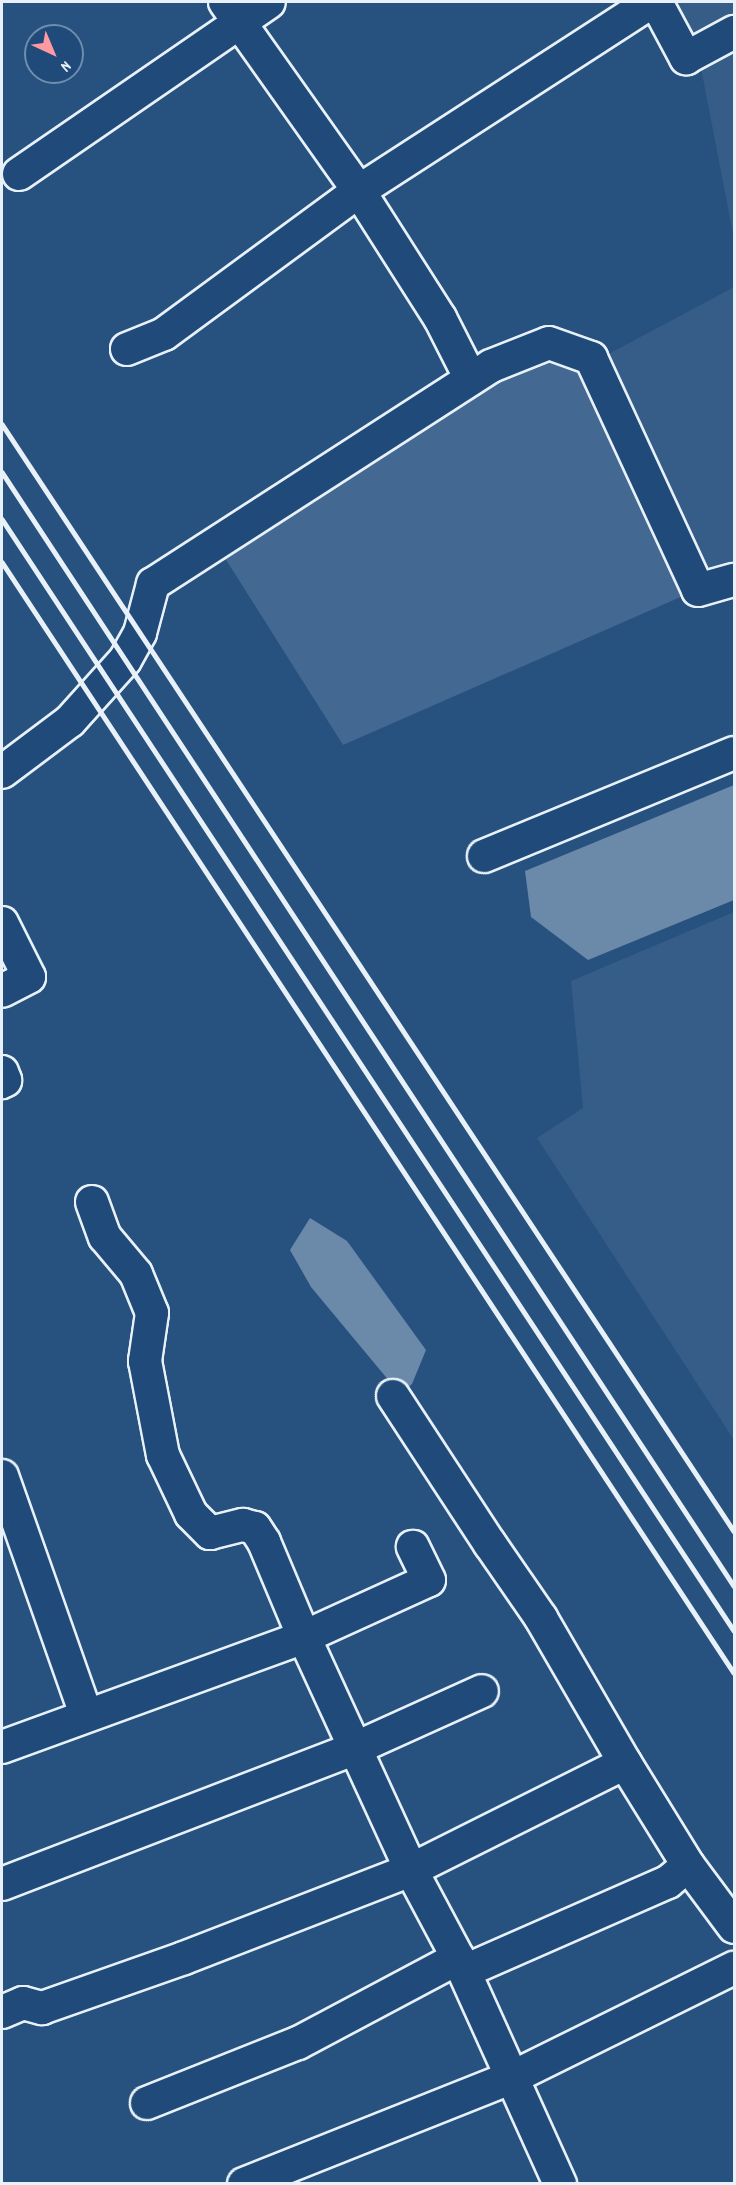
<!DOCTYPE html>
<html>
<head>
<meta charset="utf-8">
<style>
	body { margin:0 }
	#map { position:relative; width:736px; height:2185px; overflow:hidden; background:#27517f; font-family:Dekko,sans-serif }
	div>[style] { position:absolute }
	.built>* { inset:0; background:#355d88 }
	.green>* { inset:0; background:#436891 }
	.water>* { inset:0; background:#6b8aaa }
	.roads { filter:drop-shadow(2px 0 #e8f1f8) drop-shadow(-2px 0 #e8f1f8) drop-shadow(0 2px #e8f1f8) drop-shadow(0 -2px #e8f1f8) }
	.minor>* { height:32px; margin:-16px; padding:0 16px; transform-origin:16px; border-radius:16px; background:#1f4a7a }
	.rail>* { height:4.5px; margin:-2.25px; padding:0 2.25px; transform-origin:2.25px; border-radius:2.25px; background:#e8f1f8 }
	span { translate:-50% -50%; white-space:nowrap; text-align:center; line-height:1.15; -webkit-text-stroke:5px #1f4a7a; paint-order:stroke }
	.frame { position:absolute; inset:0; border:3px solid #e8f1f8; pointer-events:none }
	.north { position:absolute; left:24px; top:24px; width:60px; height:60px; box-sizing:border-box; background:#1f4a7a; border:2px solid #6f8dac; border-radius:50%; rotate:136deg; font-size:16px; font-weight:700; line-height:24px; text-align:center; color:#e8f1f8 }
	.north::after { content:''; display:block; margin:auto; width:21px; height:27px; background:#ff9aa2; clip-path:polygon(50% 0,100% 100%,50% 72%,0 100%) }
</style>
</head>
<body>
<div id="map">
	<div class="built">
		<div style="clip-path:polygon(669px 2px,734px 2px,734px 27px,694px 49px)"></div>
		<div style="clip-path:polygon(734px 44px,734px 239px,700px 63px)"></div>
		<div style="clip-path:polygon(734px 287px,734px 572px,713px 580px,599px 359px)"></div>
		<div style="clip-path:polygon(734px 912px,734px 1440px,537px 1138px,583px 1108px,571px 981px)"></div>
	</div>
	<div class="green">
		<div style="clip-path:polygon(551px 354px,580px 366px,692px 592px,343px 745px,223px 555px,490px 383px)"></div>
	</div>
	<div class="water">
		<div style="clip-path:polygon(734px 785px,734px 900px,588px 960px,531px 917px,525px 871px)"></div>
		<div style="clip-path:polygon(310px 1218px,347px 1241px,426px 1350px,412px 1384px,400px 1394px,311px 1287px,290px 1250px)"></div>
	</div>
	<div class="roads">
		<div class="minor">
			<div style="left:225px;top:2px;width:232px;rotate:54.7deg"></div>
			<div style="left:359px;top:191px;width:151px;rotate:57.5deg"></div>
			<div style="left:440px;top:318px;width:68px;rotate:63.1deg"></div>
			<div style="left:656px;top:2px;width:64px;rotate:61.8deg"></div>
			<div style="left:686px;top:58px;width:55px;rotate:-28.4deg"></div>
			<div style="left:19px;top:174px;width:303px;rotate:-34.5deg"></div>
			<div style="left:127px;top:349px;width:40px;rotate:-22deg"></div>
			<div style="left:164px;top:334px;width:242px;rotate:-36.3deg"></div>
			<div style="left:359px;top:191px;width:348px;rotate:-32.9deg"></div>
			<div style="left:2px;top:772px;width:85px;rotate:-36.9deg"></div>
			<div style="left:70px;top:721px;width:82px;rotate:-48deg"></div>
			<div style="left:125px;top:660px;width:31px;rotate:-61deg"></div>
			<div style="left:140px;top:633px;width:51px;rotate:-75.1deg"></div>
			<div style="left:153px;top:584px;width:402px;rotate:-32.8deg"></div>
			<div style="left:491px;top:366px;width:62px;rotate:-21.6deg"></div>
			<div style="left:549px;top:343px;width:45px;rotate:19.7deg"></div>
			<div style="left:591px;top:358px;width:255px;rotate:65.2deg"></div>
			<div style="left:698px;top:590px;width:37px;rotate:-16deg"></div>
			<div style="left:484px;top:856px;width:270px;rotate:-22.4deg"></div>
			<div style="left:2px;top:923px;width:60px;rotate:63.4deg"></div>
			<div style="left:29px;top:977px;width:30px;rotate:153deg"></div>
			<div style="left:2px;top:1072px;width:9px;rotate:69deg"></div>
			<div style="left:5px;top:1080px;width:4px;rotate:146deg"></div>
			<div style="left:92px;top:1202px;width:37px;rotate:70deg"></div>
			<div style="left:105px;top:1237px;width:48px;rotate:50deg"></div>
			<div style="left:136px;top:1274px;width:42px;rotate:67.7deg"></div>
			<div style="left:152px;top:1313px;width:49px;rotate:98.3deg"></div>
			<div style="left:145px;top:1361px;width:96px;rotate:79.2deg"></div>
			<div style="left:163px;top:1455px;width:65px;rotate:64.6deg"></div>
			<div style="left:191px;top:1514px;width:27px;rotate:45deg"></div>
			<div style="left:210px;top:1533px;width:34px;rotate:-14deg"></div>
			<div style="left:243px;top:1525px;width:12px;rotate:14deg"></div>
			<div style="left:255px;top:1528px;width:17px;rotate:57deg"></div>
			<div style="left:264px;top:1542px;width:103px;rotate:67.2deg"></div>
			<div style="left:304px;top:1637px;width:256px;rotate:65.3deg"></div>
			<div style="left:411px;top:1870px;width:100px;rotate:61.9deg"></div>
			<div style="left:458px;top:1958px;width:248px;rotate:65.7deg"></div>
			<div style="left:393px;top:1396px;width:177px;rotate:56.8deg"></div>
			<div style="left:490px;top:1544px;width:90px;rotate:55.4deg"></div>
			<div style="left:541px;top:1618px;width:168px;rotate:59.9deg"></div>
			<div style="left:625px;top:1763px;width:120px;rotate:58.3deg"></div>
			<div style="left:688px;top:1865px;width:77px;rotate:53.4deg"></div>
			<div style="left:2px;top:1476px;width:253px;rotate:70.6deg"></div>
			<div style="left:2px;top:1747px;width:321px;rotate:-20deg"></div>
			<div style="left:304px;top:1637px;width:137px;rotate:-24.5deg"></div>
			<div style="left:429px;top:1580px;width:37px;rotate:-116deg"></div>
			<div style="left:2px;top:1884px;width:379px;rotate:-21deg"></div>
			<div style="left:356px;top:1748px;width:138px;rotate:-24.3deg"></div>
			<div style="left:465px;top:1971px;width:222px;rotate:-23.7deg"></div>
			<div style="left:668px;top:1882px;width:26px;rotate:-40deg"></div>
			<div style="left:2px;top:2012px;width:23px;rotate:-23deg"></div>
			<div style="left:23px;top:2003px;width:20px;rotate:15deg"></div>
			<div style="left:42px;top:2008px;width:151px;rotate:-19.4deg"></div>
			<div style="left:184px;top:1958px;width:243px;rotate:-21.2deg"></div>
			<div style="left:411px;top:1870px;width:239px;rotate:-26.6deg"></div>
			<div style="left:147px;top:2103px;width:162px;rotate:-21.7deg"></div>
			<div style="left:298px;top:2043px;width:181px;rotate:-28deg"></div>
			<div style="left:244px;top:2184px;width:287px;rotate:-21.7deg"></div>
			<div style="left:511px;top:2078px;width:249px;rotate:-26.3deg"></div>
		</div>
	</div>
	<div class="rail">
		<div style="left:2px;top:424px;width:1327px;rotate:56.53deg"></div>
		<div style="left:2px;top:472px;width:1333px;rotate:56.69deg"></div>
		<div style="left:2px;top:519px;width:1331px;rotate:56.64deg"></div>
		<div style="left:2px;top:562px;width:1330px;rotate:56.62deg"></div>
	</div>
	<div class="frame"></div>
	<div class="north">N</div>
</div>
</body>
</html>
